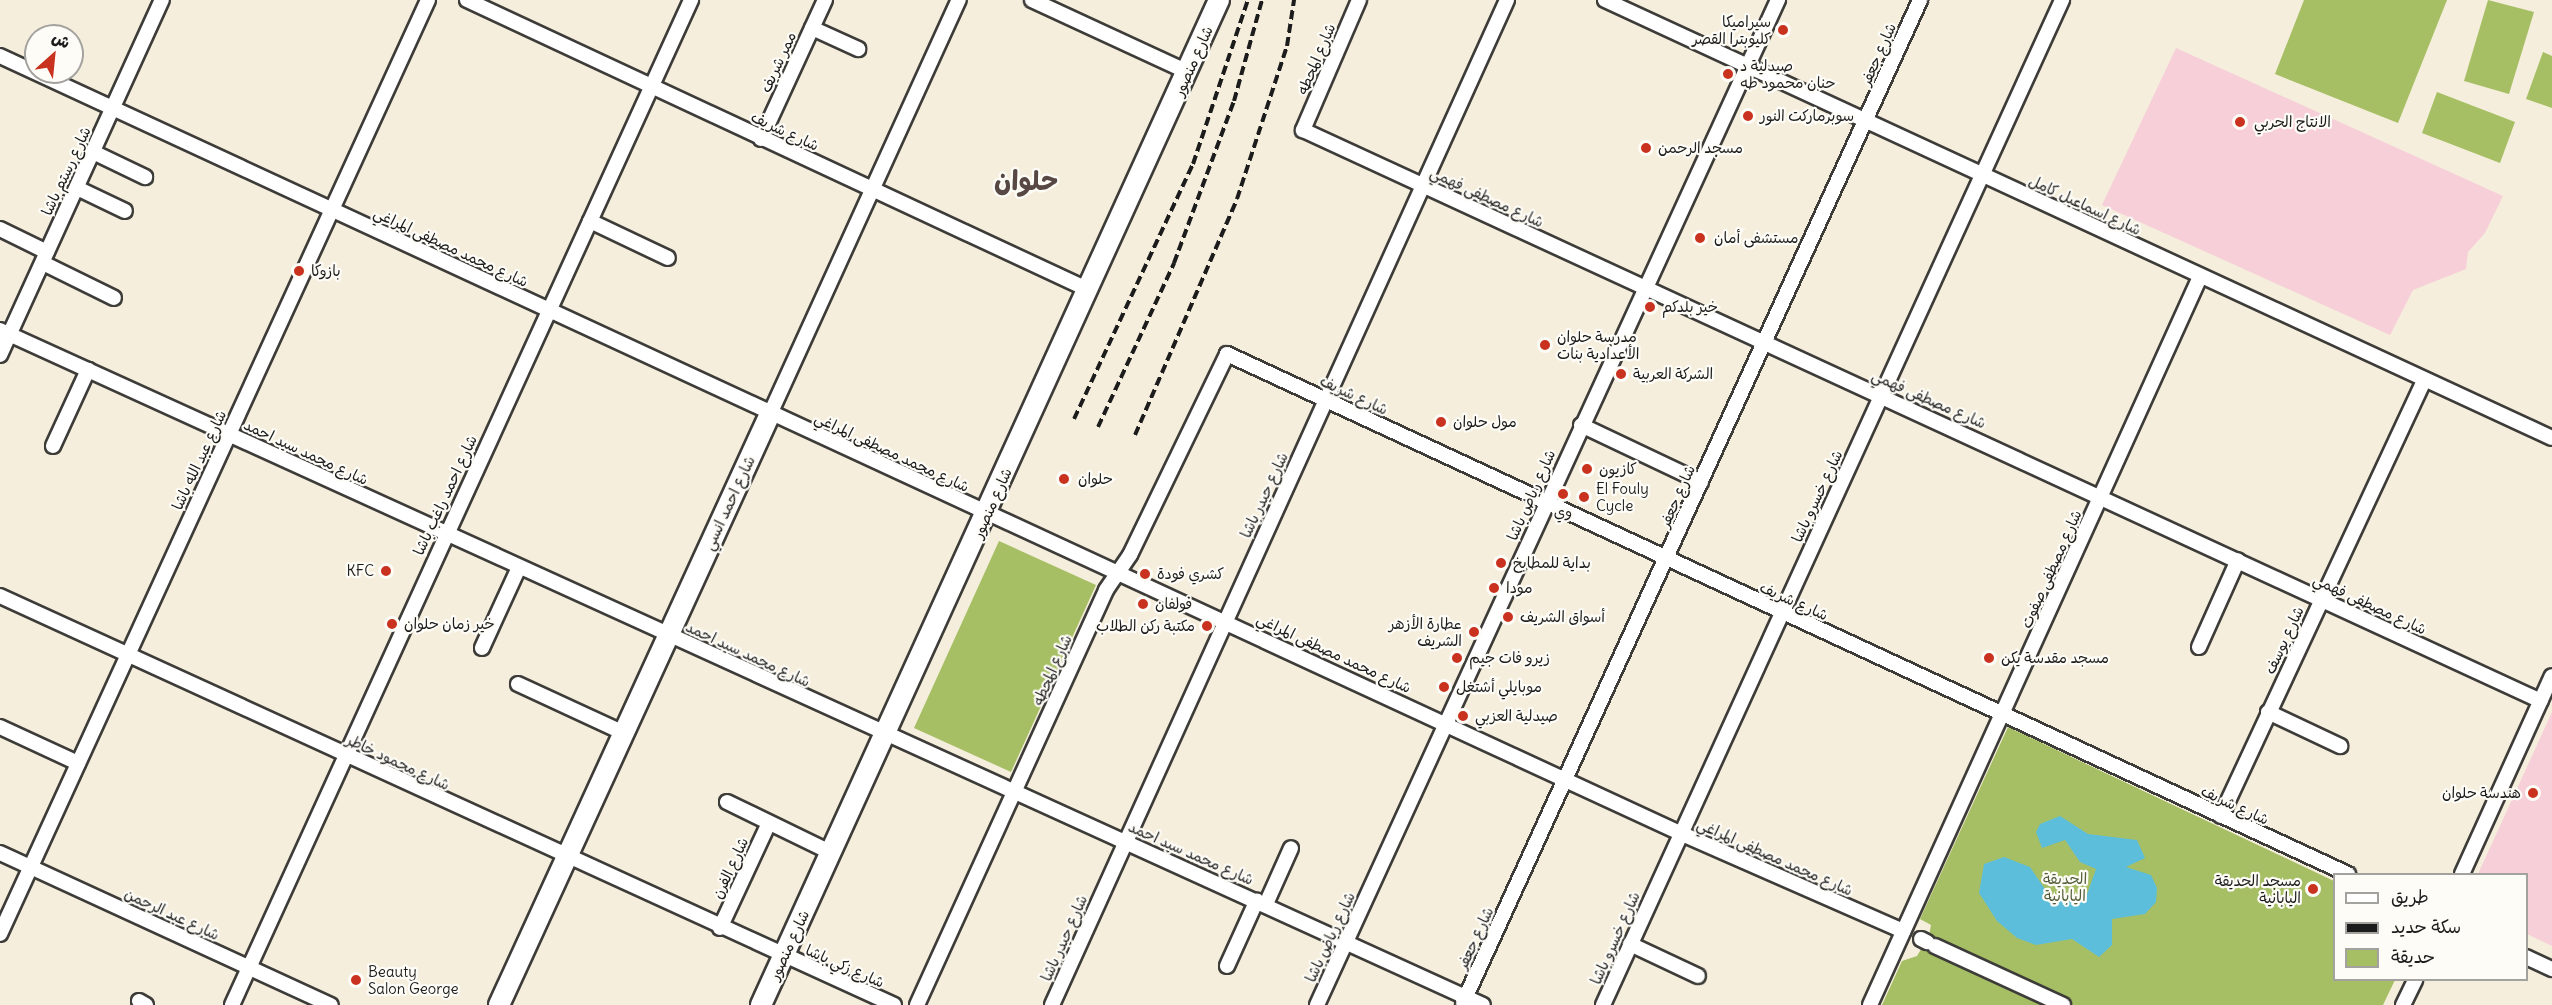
<!DOCTYPE html>
<html>
<head>
<meta charset="utf-8">
<style>
	body { margin:0 }
	#map { position:relative; width:2552px; height:1005px; overflow:hidden; background:#f6eedc; font-family:Delius,"Playpen Sans Arabic",sans-serif }
	div>[style] { position:absolute }
	.built>* { inset:0; background:#f6cfd8 }
	.green>* { inset:0; background:#a6bf64 }
	.water>* { inset:0; background:#5dbedb }
	.roads { filter:drop-shadow(2px 0 #3d3c39) drop-shadow(-2px 0 #3d3c39) drop-shadow(0 2px #3d3c39) drop-shadow(0 -2px #3d3c39) }
	.street>* { height:14px; margin:-7px; padding:0 7px; transform-origin:7px; border-radius:7px; background:#fff }
	.secondary>* { height:20px; margin:-10px; padding:0 10px; transform-origin:10px; border-radius:10px; background:#fff }
	.rail>* { height:4px; margin-top:-2px; transform-origin:0; background:repeating-linear-gradient(90deg,#1c1c1c 0 9px,transparent 0 13.5px) }
	.dots>* { width:16px; height:16px; translate:-50% -50%; box-sizing:border-box; border:3px solid #fdfcf7; border-radius:50% }
	span { translate:-50% -50%; white-space:nowrap; text-align:center; line-height:1.15; -webkit-text-stroke:4.5px #fdfcf7; paint-order:stroke }
	.poi-label { font-size:15px; color:#1c1c1c }
	.right { translate:-100% -50%; text-align:right }
	.left { translate:0 -50%; text-align:left }
	.street-label { font-size:15px; color:#1c1c1c }
	.park-label { font-size:15px; color:#535d39 }
	.town-label { font-size:27px; color:#584843; font-weight:700 }
	.legend { position:absolute; left:2333px; top:873px; width:195px; height:108px; box-sizing:border-box; background:#fdfcf7; border:2px solid #a3a29f; margin:0; padding:8px 10px; list-style:none; font-size:18px; color:#1c1c1c }
	.legend li { display:flex; align-items:center; gap:12px; height:30px }
	.legend b { width:30px; border:2px solid #a3a29f }
	.north { position:absolute; left:24px; top:24px; width:60px; height:60px; box-sizing:border-box; background:#fdfcf7; border:2px solid #a3a29f; border-radius:50%; rotate:27deg; font-size:16px; font-weight:700; line-height:24px; text-align:center; color:#1c1c1c }
	.north::after { content:''; display:block; margin:auto; width:21px; height:27px; background:#c8321e; clip-path:polygon(50% 0,100% 100%,50% 72%,0 100%) }
</style>
</head>
<body>
<div id="map">
	<div class="built">
		<div style="clip-path:polygon(2176px 48px,2503px 196px,2485px 233px,2468px 252px,2466px 269px,2413px 290px,2390px 335px,2102px 205px)"></div>
		<div style="clip-path:polygon(2552px 712px,2552px 946px,2527px 934px,2526px 874px,2478px 874px)"></div>
	</div>
	<div class="green">
		<div style="clip-path:polygon(2304px 0,2447px 0,2398px 123px,2275px 74px)"></div>
		<div style="clip-path:polygon(2488px 0,2534px 12px,2509px 94px,2464px 81px)"></div>
		<div style="clip-path:polygon(2543px 52px,2552px 56px,2552px 108px,2526px 99px)"></div>
		<div style="clip-path:polygon(2437px 92px,2515px 122px,2500px 163px,2422px 133px)"></div>
		<div style="clip-path:polygon(999px 541px,1096px 585px,1011px 772px,914px 728px)"></div>
		<div style="clip-path:polygon(2008px 727px,2334px 881px,2334px 980px,2395px 980px,2383px 1005px,1882px 1005px,1902px 961px,1917px 956px,1929px 936px,1931px 925px,1920px 919px)"></div>
	</div>
	<div class="water">
		<div style="clip-path:polygon(2060px 816px,2088px 834px,2137px 840px,2145px 858px,2126px 867px,2151px 875px,2157px 888px,2156px 902px,2145px 914px,2112px 919px,2112px 945px,2099px 957px,2072px 939px,2036px 945px,2017px 938px,1997px 921px,1979px 893px,1984px 864px,2004px 857px,2030px 867px,2051px 898px,2077px 903px,2086px 897px,2096px 869px,2080px 862px,2065px 840px,2042px 848px,2036px 832px,2040px 824px)"></div>
	</div>
	<div class="roads">
		<div class="street">
			<div style="left:467px;top:0;width:686px;rotate:25deg"></div>
			<div style="left:1032px;top:0;width:172px;rotate:24.8deg"></div>
			<div style="left:1359px;top:0;width:142px;rotate:113.3deg"></div>
			<div style="left:1303px;top:130px;width:1363px;rotate:24.76deg"></div>
			<div style="left:1605px;top:0;width:1043px;rotate:24.82deg"></div>
			<div style="left:812px;top:28px;width:51px;rotate:24.5deg"></div>
			<div style="left:0;top:56px;width:1851px;rotate:24.82deg"></div>
			<div style="left:1680px;top:833px;width:244px;rotate:23.7deg"></div>
			<div style="left:761px;top:139px;width:153px;rotate:-65.3deg"></div>
			<div style="left:93px;top:152px;width:58px;rotate:25.7deg"></div>
			<div style="left:77px;top:188px;width:53px;rotate:25.6deg"></div>
			<div style="left:590px;top:221px;width:86px;rotate:25.4deg"></div>
			<div style="left:0;top:229px;width:52px;rotate:26.1deg"></div>
			<div style="left:43px;top:263px;width:79px;rotate:26.2deg"></div>
			<div style="left:0;top:330px;width:1629px;rotate:24.47deg"></div>
			<div style="left:0;top:355px;width:390px;rotate:-65.5deg"></div>
			<div style="left:770px;top:414px;width:455px;rotate:-65.5deg"></div>
			<div style="left:1581px;top:425px;width:133px;rotate:25.4deg"></div>
			<div style="left:53px;top:446px;width:84px;rotate:-65.3deg"></div>
			<div style="left:0;top:596px;width:983px;rotate:24.58deg"></div>
			<div style="left:2199px;top:647px;width:95px;rotate:-65.9deg"></div>
			<div style="left:482px;top:648px;width:89px;rotate:-65.4deg"></div>
			<div style="left:518px;top:684px;width:117px;rotate:24.8deg"></div>
			<div style="left:2268px;top:712px;width:80px;rotate:25.3deg"></div>
			<div style="left:0;top:727px;width:86px;rotate:24.8deg"></div>
			<div style="left:727px;top:802px;width:117px;rotate:25.9deg"></div>
			<div style="left:2221px;top:816px;width:480px;rotate:-65deg"></div>
			<div style="left:0;top:853px;width:364px;rotate:24.7deg"></div>
			<div style="left:2462px;top:874px;width:217px;rotate:-65.6deg"></div>
			<div style="left:1266px;top:904px;width:61px;rotate:-65.9deg"></div>
			<div style="left:720px;top:928px;width:116px;rotate:-65deg"></div>
			<div style="left:0;top:934px;width:1027px;rotate:-65.38deg"></div>
			<div style="left:1921px;top:939px;width:7px;rotate:27deg"></div>
			<div style="left:1630px;top:944px;width:75px;rotate:25.2deg"></div>
			<div style="left:1935px;top:946px;width:141px;rotate:24.7deg"></div>
			<div style="left:2526px;top:957px;width:29px;rotate:25deg"></div>
			<div style="left:1227px;top:966px;width:72px;rotate:-65.6deg"></div>
			<div style="left:139px;top:1001px;width:8px;rotate:30deg"></div>
			<div style="left:1463px;top:1003px;width:1102px;rotate:-65.5deg"></div>
			<div style="left:232px;top:1005px;width:1105px;rotate:-65.45deg"></div>
			<div style="left:917px;top:1005px;width:456px;rotate:-65.5deg"></div>
			<div style="left:1106px;top:590px;width:42px;rotate:-55.6deg"></div>
			<div style="left:1130px;top:555px;width:223px;rotate:-64.2deg"></div>
			<div style="left:1227px;top:354px;width:1236px;rotate:24.89deg"></div>
			<div style="left:1052px;top:1005px;width:1103px;rotate:-65.64deg"></div>
			<div style="left:1317px;top:1005px;width:1106px;rotate:-65.36deg"></div>
			<div style="left:1603px;top:1005px;width:1105px;rotate:-65.45deg"></div>
			<div style="left:1870px;top:1005px;width:799px;rotate:-65.62deg"></div>
			<div style="left:2403px;top:1005px;width:28px;rotate:-64deg"></div>
		</div>
		<div class="secondary">
			<div style="left:499px;top:1005px;width:650px;rotate:-65.37deg"></div>
			<div style="left:761px;top:1005px;width:1104px;rotate:-65.5deg"></div>
		</div>
	</div>
	<div class="rail">
		<div style="left:1074px;top:419px;width:281px;rotate:-65deg"></div>
		<div style="left:1193px;top:164px;width:173px;rotate:-71.5deg"></div>
		<div style="left:1098px;top:427px;width:181px;rotate:-65.1deg"></div>
		<div style="left:1174px;top:263px;width:173px;rotate:-69.7deg"></div>
		<div style="left:1234px;top:101px;width:105px;rotate:-74.5deg"></div>
		<div style="left:1135px;top:435px;width:257px;rotate:-66.6deg"></div>
		<div style="left:1237px;top:199px;width:161px;rotate:-71.9deg"></div>
		<div style="left:1287px;top:46px;width:47px;rotate:-81.3deg"></div>
	</div>
	<div class="dots">
		<div style="left:1783px;top:30px;background:#c8321e"></div>
		<div style="left:1728px;top:74px;background:#c8321e"></div>
		<div style="left:1748px;top:116px;background:#c8321e"></div>
		<div style="left:2240px;top:122px;background:#c8321e"></div>
		<div style="left:1646px;top:148px;background:#c8321e"></div>
		<div style="left:1700px;top:238px;background:#c8321e"></div>
		<div style="left:299px;top:271px;background:#c8321e"></div>
		<div style="left:1650px;top:307px;background:#c8321e"></div>
		<div style="left:1545px;top:345px;background:#c8321e"></div>
		<div style="left:1621px;top:374px;background:#c8321e"></div>
		<div style="left:1441px;top:422px;background:#c8321e"></div>
		<div style="left:1587px;top:469px;background:#c8321e"></div>
		<div style="left:1064px;top:479px;background:#c8321e"></div>
		<div style="left:1563px;top:494px;background:#c8321e"></div>
		<div style="left:1584px;top:497px;background:#c8321e"></div>
		<div style="left:1501px;top:563px;background:#c8321e"></div>
		<div style="left:386px;top:571px;background:#c8321e"></div>
		<div style="left:1145px;top:574px;background:#c8321e"></div>
		<div style="left:1494px;top:588px;background:#c8321e"></div>
		<div style="left:1143px;top:604px;background:#c8321e"></div>
		<div style="left:1508px;top:617px;background:#c8321e"></div>
		<div style="left:392px;top:624px;background:#c8321e"></div>
		<div style="left:1207px;top:626px;background:#c8321e"></div>
		<div style="left:1474px;top:632px;background:#c8321e"></div>
		<div style="left:1457px;top:658px;background:#c8321e"></div>
		<div style="left:1989px;top:658px;background:#c8321e"></div>
		<div style="left:1444px;top:687px;background:#c8321e"></div>
		<div style="left:1463px;top:716px;background:#c8321e"></div>
		<div style="left:2533px;top:793px;background:#c8321e"></div>
		<div style="left:2313px;top:889px;background:#c8321e"></div>
		<div style="left:356px;top:980px;background:#c8321e"></div>
	</div>
	<div class="poi-label">
		<span class="right" style="left:1771px;top:30px">سيراميكا<br>كليوبترا القصر</span>
		<span class="left" style="left:1740px;top:74px">صيدلية د<br>حنان محمود طه</span>
		<span class="left" style="left:1760px;top:116px">سوبرماركت النور</span>
		<span class="left" style="left:2254px;top:122px">الانتاج الحربي</span>
		<span class="left" style="left:1658px;top:148px">مسجد الرحمن</span>
		<span class="left" style="left:1714px;top:238px">مستشفى أمان</span>
		<span class="left" style="left:311px;top:271px">بازوكا</span>
		<span class="left" style="left:1662px;top:307px">خير بلدكم</span>
		<span class="left" style="left:1557px;top:345px">مدرسة حلوان<br>الأعدادية بنات</span>
		<span class="left" style="left:1633px;top:374px">الشركة العربية</span>
		<span class="left" style="left:1453px;top:422px">مول حلوان</span>
		<span class="left" style="left:1599px;top:469px">كازيون</span>
		<span class="left" style="left:1078px;top:479px">حلوان</span>
		<span class="left" style="left:1596px;top:497px">El Fouly<br>Cycle</span>
		<span style="left:1563px;top:512px">وي</span>
		<span class="left" style="left:1513px;top:563px">بداية للمطابخ</span>
		<span class="right" style="left:374px;top:571px">KFC</span>
		<span class="left" style="left:1157px;top:574px">كشري فودة</span>
		<span class="left" style="left:1506px;top:588px">مودا</span>
		<span class="left" style="left:1155px;top:604px">فولفان</span>
		<span class="left" style="left:1520px;top:617px">أسواق الشريف</span>
		<span class="right" style="left:1462px;top:632px">عطارة الأزهر<br>الشريف</span>
		<span class="left" style="left:404px;top:624px">خير زمان حلوان</span>
		<span class="right" style="left:1195px;top:626px">مكتبة ركن الطلاب</span>
		<span class="left" style="left:1469px;top:658px">زيرو فات جيم</span>
		<span class="left" style="left:2001px;top:658px">مسجد مقدسة يكن</span>
		<span class="left" style="left:1456px;top:687px">موبايلي أشتغل</span>
		<span class="left" style="left:1475px;top:716px">صيدلية العزبي</span>
		<span class="right" style="left:2521px;top:793px">هندسة حلوان</span>
		<span class="right" style="left:2301px;top:889px">مسجد الحديقة<br>اليابانية</span>
		<span class="left" style="left:368px;top:980px">Beauty<br>Salon George</span>
	</div>
	<div class="street-label">
		<span style="left:1878px;top:54px;rotate:-66deg">شارع جعفر</span>
		<span style="left:1316px;top:59px;rotate:-67deg">شارع المحطه</span>
		<span style="left:1193px;top:61px;rotate:-66deg">شارع منصور</span>
		<span style="left:778px;top:62px;rotate:-65deg">ممر شريف</span>
		<span style="left:785px;top:131px;rotate:25deg">شارع شريف</span>
		<span style="left:66px;top:171px;rotate:-65deg">شارع رستم باشا</span>
		<span style="left:1487px;top:197px;rotate:25deg">شارع مصطفى فهمي</span>
		<span style="left:2085px;top:205px;rotate:25deg">شارع اسماعيل كامل</span>
		<span style="left:451px;top:247px;rotate:25deg">شارع محمد مصطفى المراغي</span>
		<span style="left:1354px;top:395px;rotate:25deg">شارع شريف</span>
		<span style="left:1929px;top:399px;rotate:24deg">شارع مصطفى فهمي</span>
		<span style="left:306px;top:452px;rotate:25deg">شارع محمد سيد احمد</span>
		<span style="left:892px;top:452px;rotate:25deg">شارع محمد مصطفى المراغي</span>
		<span style="left:199px;top:460px;rotate:-65deg">شارع عبد الله باشا</span>
		<span style="left:445px;top:495px;rotate:-65deg">شارع احمد راغب باشا</span>
		<span style="left:1264px;top:495px;rotate:-65deg">شارع حيدر باشا</span>
		<span style="left:1531px;top:495px;rotate:-66deg">شارع رياض باشا</span>
		<span style="left:1677px;top:496px;rotate:-66deg">شارع جعفر</span>
		<span style="left:1817px;top:496px;rotate:-65deg">شارع خسرو باشا</span>
		<span style="left:729px;top:503px;rotate:-65deg">شارع احمد انسي</span>
		<span style="left:992px;top:503px;rotate:-66deg">شارع منصور</span>
		<span style="left:2051px;top:569px;rotate:-66deg">شارع مصطفى صفوت</span>
		<span style="left:1794px;top:601px;rotate:24deg">شارع شريف</span>
		<span style="left:2370px;top:604px;rotate:25deg">شارع مصطفى فهمي</span>
		<span style="left:2284px;top:640px;rotate:-65deg">شارع يوسف</span>
		<span style="left:1334px;top:653px;rotate:25deg">شارع محمد مصطفى المراغي</span>
		<span style="left:748px;top:654px;rotate:25deg">شارع محمد سيد احمد</span>
		<span style="left:1052px;top:670px;rotate:-66deg">شارع المحطه</span>
		<span style="left:398px;top:762px;rotate:25deg">شارع محمود خاطر</span>
		<span style="left:2235px;top:805px;rotate:25deg">شارع شريف</span>
		<span style="left:1191px;top:853px;rotate:24deg">شارع محمد سيد احمد</span>
		<span style="left:1775px;top:857px;rotate:24deg">شارع محمد مصطفى المراغي</span>
		<span style="left:730px;top:868px;rotate:-65deg">شارع الفرن</span>
		<span style="left:172px;top:914px;rotate:25deg">شارع عبد الرحمن</span>
		<span style="left:1330px;top:937px;rotate:-65deg">شارع رياض باشا</span>
		<span style="left:1064px;top:938px;rotate:-66deg">شارع حيدر باشا</span>
		<span style="left:1475px;top:938px;rotate:-65deg">شارع جعفر</span>
		<span style="left:1615px;top:938px;rotate:-66deg">شارع خسرو باشا</span>
		<span style="left:789px;top:945px;rotate:-65deg">شارع منصور</span>
		<span style="left:845px;top:966px;rotate:24deg">شارع زكي باشا</span>
	</div>
	<div class="park-label">
		<span style="left:2065px;top:887px">الحديقة<br>اليابانية</span>
	</div>
	<div class="town-label">
		<span style="left:1026px;top:181px">حلوان</span>
	</div>
	<ul class="legend">
	<li><b style="height:8px;background:#fff"></b>طريق</li>
	<li><b style="height:8px;background:#1c1c1c"></b>سكة حديد</li>
	<li><b style="height:16px;background:#a6bf64"></b>حديقة</li>
	</ul>
	<div class="north">ش</div>
</div>
</body>
</html>
